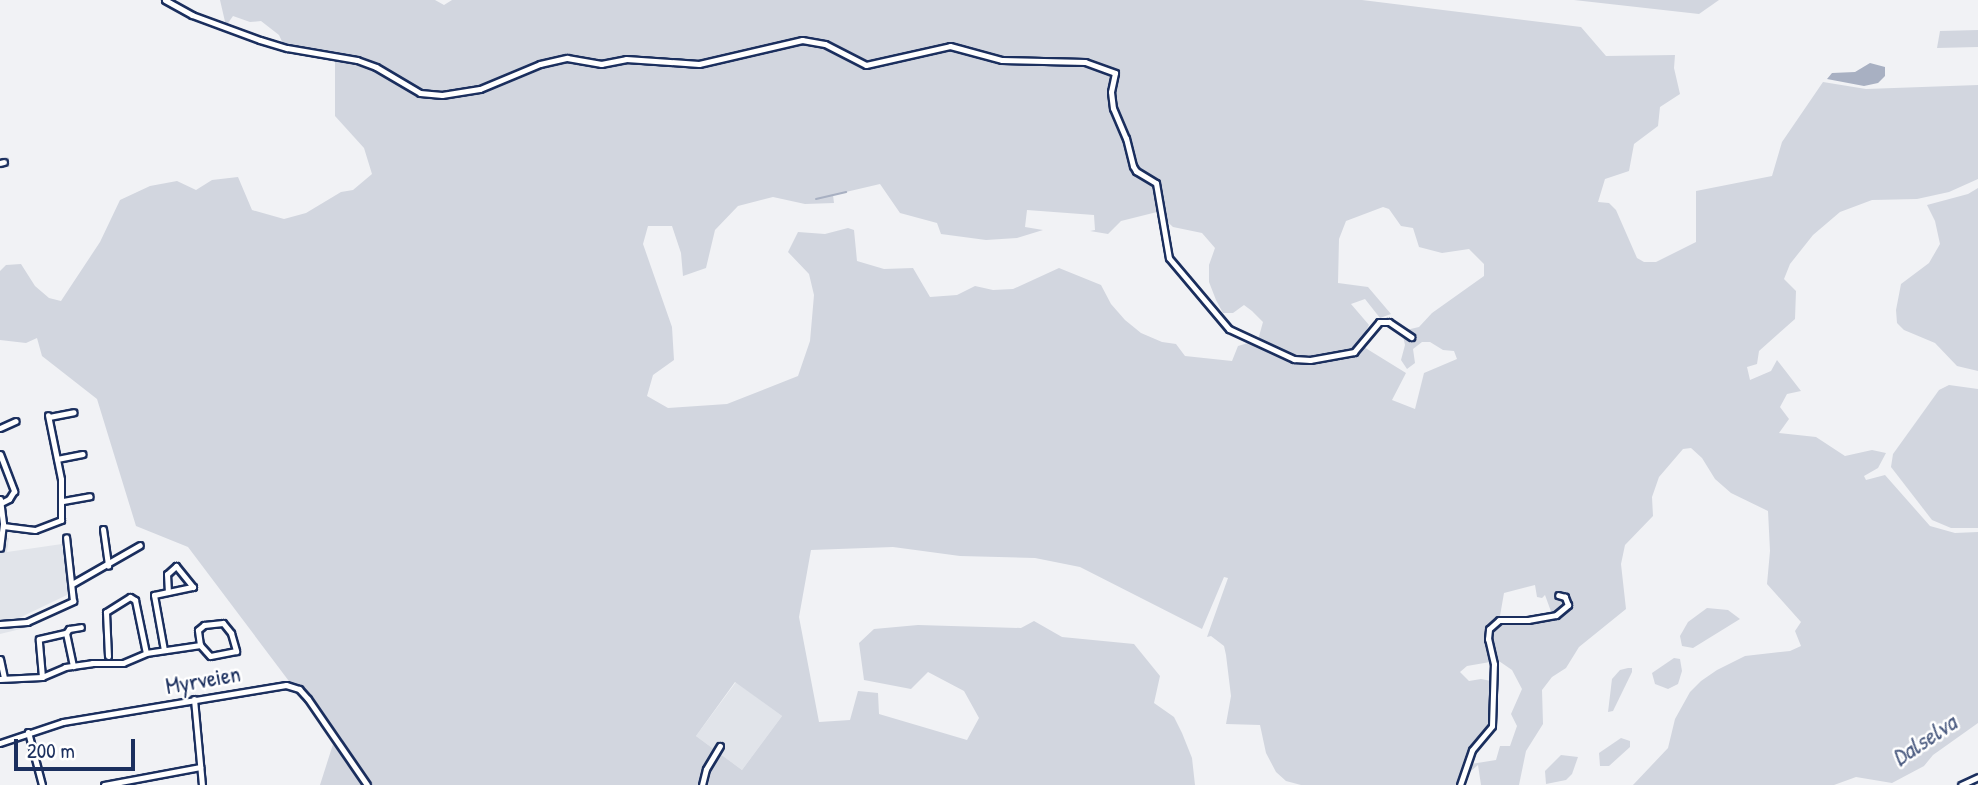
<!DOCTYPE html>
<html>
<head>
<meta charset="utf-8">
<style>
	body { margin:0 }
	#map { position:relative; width:1978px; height:785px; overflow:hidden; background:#f1f2f5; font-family:"Patrick Hand",sans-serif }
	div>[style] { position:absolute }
	.built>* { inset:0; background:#e1e4ea }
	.green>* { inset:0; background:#d2d6df }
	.water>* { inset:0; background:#a8b0c2 }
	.stream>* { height:2px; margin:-1px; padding:0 1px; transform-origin:1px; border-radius:1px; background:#a8b0c2 }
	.roads { filter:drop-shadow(2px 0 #1b2f5e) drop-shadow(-2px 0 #1b2f5e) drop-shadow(0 2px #1b2f5e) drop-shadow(0 -2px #1b2f5e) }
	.minor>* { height:5px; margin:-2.5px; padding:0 2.5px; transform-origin:2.5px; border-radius:2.5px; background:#fff }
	span { translate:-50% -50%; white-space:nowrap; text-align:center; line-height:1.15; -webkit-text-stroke:5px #fff; paint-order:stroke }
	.street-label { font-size:23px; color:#1b2f5e }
	.water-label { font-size:24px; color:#4c5c81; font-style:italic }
	.scale { position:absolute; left:14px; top:739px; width:121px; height:32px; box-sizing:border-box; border:4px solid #1b2f5e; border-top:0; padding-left:9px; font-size:21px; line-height:24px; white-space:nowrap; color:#1b2f5e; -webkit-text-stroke:5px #fff; paint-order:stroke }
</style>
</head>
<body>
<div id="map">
	<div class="built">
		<div style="clip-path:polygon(9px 538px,7px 552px,62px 544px,69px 594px,17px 619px,33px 626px,0 634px,0 539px)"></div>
		<div style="clip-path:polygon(736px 682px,782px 716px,742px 770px,696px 736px)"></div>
	</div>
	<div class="green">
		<div style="clip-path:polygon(evenodd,220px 0,435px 0,444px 5px,452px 0,1362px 0,1581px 27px,1606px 56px,1675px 55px,1674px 68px,1680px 94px,1660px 107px,1658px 126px,1634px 144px,1629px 171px,1605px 179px,1598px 202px,1609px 203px,1616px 210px,1637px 258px,1644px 262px,1656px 262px,1696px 242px,1696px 191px,1772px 176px,1782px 142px,1823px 82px,1866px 89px,1978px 85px,1978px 179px,1949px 192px,1917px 199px,1872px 200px,1840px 212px,1813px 235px,1790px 264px,1784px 279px,1796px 291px,1795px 319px,1759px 351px,1757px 364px,1747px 367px,1750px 380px,1771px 371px,1777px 360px,1801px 391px,1787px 394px,1780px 407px,1789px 419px,1779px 433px,1816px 437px,1845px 456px,1872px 450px,1886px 453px,1878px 468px,1864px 476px,1866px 480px,1885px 475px,1930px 526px,1955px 533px,1978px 532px,1978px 723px,1933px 755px,1924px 766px,1892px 783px,1856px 777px,1834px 785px,1633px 785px,1668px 748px,1675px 719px,1690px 692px,1701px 681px,1717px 670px,1745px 656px,1790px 651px,1801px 646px,1795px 631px,1801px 622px,1767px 584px,1770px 551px,1768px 511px,1731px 493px,1715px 479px,1702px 458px,1691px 448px,1683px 449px,1659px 477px,1652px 497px,1653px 516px,1625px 545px,1621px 564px,1626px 609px,1579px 647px,1566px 668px,1552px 677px,1542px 690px,1543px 724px,1526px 751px,1519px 785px,1481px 785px,1478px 765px,1465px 776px,1471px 764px,1496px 760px,1500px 746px,1510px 746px,1517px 726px,1511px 714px,1522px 689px,1512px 670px,1496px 659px,1491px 635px,1497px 622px,1553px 617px,1545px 595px,1542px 598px,1537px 597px,1535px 585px,1504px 593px,1500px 616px,1485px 632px,1490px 662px,1467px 666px,1460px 672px,1469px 681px,1481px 679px,1491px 681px,1492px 724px,1472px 743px,1458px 785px,1301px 785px,1286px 781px,1276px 772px,1266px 753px,1260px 725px,1226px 724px,1231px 696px,1226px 655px,1224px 646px,1211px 636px,1207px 637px,1228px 578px,1224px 577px,1202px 629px,1080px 567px,1035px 558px,960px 556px,893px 547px,811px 550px,799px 617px,819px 722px,850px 720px,858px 691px,878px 693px,879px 714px,967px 740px,979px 718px,964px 691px,928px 672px,911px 689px,864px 680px,859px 643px,874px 629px,918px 625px,1021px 628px,1034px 621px,1062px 637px,1134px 644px,1160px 676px,1154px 703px,1174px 717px,1182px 733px,1192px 758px,1195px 785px,320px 785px,334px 741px,188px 547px,136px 526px,97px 399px,42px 356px,37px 338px,26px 343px,0 340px,0 271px,6px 265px,21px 264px,35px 286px,49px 298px,61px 301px,100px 242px,120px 200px,150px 186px,177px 181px,196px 190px,212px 180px,238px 177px,252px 210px,284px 219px,306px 213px,341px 192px,353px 190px,372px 174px,364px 148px,335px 116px,335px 52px,285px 48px,279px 35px,261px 21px,250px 22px,233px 16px,226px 26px,220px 0,880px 184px,900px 213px,937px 223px,941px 234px,986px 240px,1017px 238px,1043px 230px,1025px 227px,1027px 210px,1094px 215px,1095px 230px,1090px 231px,1108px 234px,1121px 221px,1157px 212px,1173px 227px,1202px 233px,1215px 248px,1209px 265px,1209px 282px,1216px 300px,1223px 313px,1233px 313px,1244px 305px,1252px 311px,1263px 322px,1258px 340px,1238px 346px,1232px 361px,1185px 356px,1176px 344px,1162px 342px,1141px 333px,1125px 320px,1111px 304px,1101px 285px,1059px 268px,1013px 289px,993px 290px,975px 286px,957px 295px,930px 297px,913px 268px,884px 269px,857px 261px,854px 230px,848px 228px,825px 234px,798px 232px,788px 252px,809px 274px,814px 295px,810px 341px,798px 376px,727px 404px,668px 408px,647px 396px,653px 375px,674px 360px,672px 327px,643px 244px,648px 226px,672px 226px,681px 253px,683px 276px,706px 268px,715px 230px,738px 206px,773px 197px,805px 204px,834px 203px,833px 195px,880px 184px,220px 0,1383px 207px,1389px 209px,1401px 226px,1413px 228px,1419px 247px,1442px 253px,1469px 249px,1484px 264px,1484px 276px,1432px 313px,1419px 327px,1402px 331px,1405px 345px,1401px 360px,1407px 369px,1415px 363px,1413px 349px,1422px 342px,1430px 342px,1443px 350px,1454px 351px,1457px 359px,1424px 373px,1415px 409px,1392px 400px,1406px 373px,1359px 344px,1369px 325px,1351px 304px,1365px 299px,1380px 318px,1391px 314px,1368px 287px,1338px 283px,1339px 239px,1346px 221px,1383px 207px,220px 0,735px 682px,782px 716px,742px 770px,696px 736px,735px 682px)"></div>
		<div style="clip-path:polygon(1574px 0,1719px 0,1699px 14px)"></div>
		<div style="clip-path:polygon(1978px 30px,1978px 47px,1937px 48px,1940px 31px)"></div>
		<div style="clip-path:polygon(1978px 188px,1978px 371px,1957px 366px,1935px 343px,1904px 330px,1897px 323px,1896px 310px,1901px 284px,1929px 263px,1940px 244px,1935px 221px,1927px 205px,1968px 194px)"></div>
		<div style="clip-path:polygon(1949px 385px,1978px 389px,1978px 528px,1951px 528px,1932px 520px,1891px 467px,1893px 454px,1939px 390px)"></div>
		<div style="clip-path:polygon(1707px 608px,1728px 610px,1740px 619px,1693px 648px,1682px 646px,1680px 636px,1688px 622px)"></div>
		<div style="clip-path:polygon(1674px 658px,1680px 659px,1682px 671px,1678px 684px,1668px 689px,1655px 684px,1652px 673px)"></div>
		<div style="clip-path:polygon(1628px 668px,1632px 668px,1632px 672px,1613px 711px,1608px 712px,1612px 679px,1620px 670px)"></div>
		<div style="clip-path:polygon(1621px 738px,1630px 741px,1630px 747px,1609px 766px,1600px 766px,1599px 753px)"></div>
		<div style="clip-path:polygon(1561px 755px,1578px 757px,1572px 774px,1566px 780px,1546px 784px,1545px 771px)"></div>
	</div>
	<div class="water">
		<div style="clip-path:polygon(1870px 63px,1885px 67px,1885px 76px,1878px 83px,1864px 86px,1827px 79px,1832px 73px,1855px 72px)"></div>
	</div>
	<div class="stream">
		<div style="left:816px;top:199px;width:31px;rotate:-13deg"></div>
	</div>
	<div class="roads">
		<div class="minor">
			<div style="left:165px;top:0;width:31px;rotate:29deg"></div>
			<div style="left:192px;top:15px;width:72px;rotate:20.2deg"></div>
			<div style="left:260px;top:40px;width:28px;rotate:17deg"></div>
			<div style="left:287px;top:48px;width:71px;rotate:9.7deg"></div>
			<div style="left:357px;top:60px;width:20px;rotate:20deg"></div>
			<div style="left:376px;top:67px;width:51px;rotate:30.6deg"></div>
			<div style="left:420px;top:93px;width:22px;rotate:5deg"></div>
			<div style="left:442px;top:95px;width:38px;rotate:-9deg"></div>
			<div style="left:480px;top:89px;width:65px;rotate:-22.6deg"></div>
			<div style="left:540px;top:64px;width:28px;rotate:-13deg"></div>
			<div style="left:567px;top:58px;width:35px;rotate:10deg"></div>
			<div style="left:601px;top:64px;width:25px;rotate:-11deg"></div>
			<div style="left:626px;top:59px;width:73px;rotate:3.9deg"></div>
			<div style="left:699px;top:64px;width:106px;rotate:-13.1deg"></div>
			<div style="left:802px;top:40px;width:23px;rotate:10deg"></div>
			<div style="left:825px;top:44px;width:46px;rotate:27.1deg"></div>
			<div style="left:866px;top:65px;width:86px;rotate:-12.7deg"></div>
			<div style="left:950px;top:46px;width:54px;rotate:15.1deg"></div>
			<div style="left:1002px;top:60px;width:83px;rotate:1.4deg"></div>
			<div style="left:1085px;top:62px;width:32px;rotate:20deg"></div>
			<div style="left:1115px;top:73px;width:19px;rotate:102deg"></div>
			<div style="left:1111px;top:92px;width:16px;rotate:83deg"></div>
			<div style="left:1113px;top:108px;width:33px;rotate:67deg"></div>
			<div style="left:1126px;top:138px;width:29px;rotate:76deg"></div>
			<div style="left:1133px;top:166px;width:6px;rotate:59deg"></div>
			<div style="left:1136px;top:171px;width:23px;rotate:31deg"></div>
			<div style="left:1156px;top:183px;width:76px;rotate:80.2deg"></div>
			<div style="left:1169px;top:258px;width:93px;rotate:49.8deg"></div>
			<div style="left:1229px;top:329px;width:72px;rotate:24.8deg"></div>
			<div style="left:1294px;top:359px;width:16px;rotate:4deg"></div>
			<div style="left:1310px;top:360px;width:45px;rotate:-10.3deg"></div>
			<div style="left:1354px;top:352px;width:39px;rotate:-50deg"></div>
			<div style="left:1379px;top:322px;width:10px"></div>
			<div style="left:1389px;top:322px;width:27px;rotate:34deg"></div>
			<div style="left:0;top:163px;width:4px;rotate:-14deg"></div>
			<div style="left:49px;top:417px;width:25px;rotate:-11deg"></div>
			<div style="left:0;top:428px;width:17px;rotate:-24deg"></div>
			<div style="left:0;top:454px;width:40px;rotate:69deg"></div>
			<div style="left:14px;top:491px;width:9px;rotate:122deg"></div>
			<div style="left:9px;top:499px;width:9px;rotate:153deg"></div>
			<div style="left:57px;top:459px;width:26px;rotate:-11deg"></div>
			<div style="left:0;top:499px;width:25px;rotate:83deg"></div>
			<div style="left:3px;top:524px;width:24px;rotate:97deg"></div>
			<div style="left:63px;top:501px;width:27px;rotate:-10deg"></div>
			<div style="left:3px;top:526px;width:32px;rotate:7deg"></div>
			<div style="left:35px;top:530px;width:28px;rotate:-21deg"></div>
			<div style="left:61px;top:520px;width:41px;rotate:-90deg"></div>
			<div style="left:61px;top:479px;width:65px;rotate:-101.5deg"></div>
			<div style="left:103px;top:529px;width:37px;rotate:82deg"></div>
			<div style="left:72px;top:584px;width:78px;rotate:-29.8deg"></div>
			<div style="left:223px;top:623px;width:13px;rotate:51deg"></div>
			<div style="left:231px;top:633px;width:19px;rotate:74deg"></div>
			<div style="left:236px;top:651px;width:26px;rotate:169deg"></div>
			<div style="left:210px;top:656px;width:15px;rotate:-132deg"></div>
			<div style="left:200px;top:645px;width:15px;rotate:-98deg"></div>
			<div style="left:198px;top:630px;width:8px;rotate:-40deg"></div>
			<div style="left:204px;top:625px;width:19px;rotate:-6deg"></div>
			<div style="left:0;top:624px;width:27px;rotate:-4deg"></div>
			<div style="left:27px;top:622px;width:51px;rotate:-24.5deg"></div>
			<div style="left:73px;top:601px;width:64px;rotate:-96.2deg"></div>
			<div style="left:66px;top:633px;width:5px;rotate:-53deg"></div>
			<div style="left:69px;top:629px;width:12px;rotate:-9deg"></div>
			<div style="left:164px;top:650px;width:56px;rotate:-100.3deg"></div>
			<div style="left:154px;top:595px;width:40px;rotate:-12deg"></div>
			<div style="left:193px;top:587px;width:27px;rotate:-129deg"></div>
			<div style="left:176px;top:566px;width:12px;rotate:138deg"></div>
			<div style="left:167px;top:574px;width:18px;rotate:87deg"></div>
			<div style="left:108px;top:656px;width:44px;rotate:-92.6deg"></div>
			<div style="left:106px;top:612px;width:28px;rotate:-32deg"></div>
			<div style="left:130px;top:597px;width:6px;rotate:31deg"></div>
			<div style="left:135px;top:600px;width:54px;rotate:78.3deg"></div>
			<div style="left:0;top:659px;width:19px;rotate:78deg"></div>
			<div style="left:42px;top:677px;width:38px;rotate:-95deg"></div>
			<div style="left:39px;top:639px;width:28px;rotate:-13deg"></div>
			<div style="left:66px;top:633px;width:34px;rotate:78deg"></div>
			<div style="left:0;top:679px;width:42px;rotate:-2.7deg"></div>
			<div style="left:42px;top:677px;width:25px;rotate:-23deg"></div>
			<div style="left:65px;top:667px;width:27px;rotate:-8deg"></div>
			<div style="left:92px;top:663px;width:31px"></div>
			<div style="left:123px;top:663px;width:25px;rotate:-23deg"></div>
			<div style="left:146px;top:653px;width:55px;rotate:-8.4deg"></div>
			<div style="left:194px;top:699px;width:86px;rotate:84.7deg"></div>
			<div style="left:28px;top:732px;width:55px;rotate:75.2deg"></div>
			<div style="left:0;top:743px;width:66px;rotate:-18.4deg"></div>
			<div style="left:63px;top:722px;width:226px;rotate:-9.4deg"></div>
			<div style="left:286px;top:685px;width:14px;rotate:17deg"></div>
			<div style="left:299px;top:689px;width:13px;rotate:48deg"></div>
			<div style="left:308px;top:699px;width:104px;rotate:55.5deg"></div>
			<div style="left:104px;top:785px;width:98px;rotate:-10.6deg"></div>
			<div style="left:702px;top:785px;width:16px;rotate:-76deg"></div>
			<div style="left:706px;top:769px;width:27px;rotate:-59deg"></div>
			<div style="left:1460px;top:785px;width:37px;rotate:-71deg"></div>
			<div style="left:1472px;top:750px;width:31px;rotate:-50deg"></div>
			<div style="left:1492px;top:726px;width:62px;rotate:-88.2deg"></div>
			<div style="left:1494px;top:664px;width:26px;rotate:-103deg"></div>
			<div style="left:1488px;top:639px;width:10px;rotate:-84deg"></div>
			<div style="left:1489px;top:629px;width:13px;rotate:-42deg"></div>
			<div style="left:1499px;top:620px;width:29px"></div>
			<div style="left:1528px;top:620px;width:28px;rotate:-10deg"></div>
			<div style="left:1556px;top:615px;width:16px;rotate:-40deg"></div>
			<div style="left:1568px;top:605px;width:9px;rotate:-111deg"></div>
			<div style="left:1565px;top:597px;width:7px;rotate:-164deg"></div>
			<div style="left:1961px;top:785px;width:19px;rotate:-25deg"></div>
		</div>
	</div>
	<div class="street-label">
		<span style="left:203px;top:680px;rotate:-10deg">Myrveien</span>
	</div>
	<div class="water-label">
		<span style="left:1924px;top:740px;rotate:-34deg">Dalselva</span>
	</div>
	<div class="scale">200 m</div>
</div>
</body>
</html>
